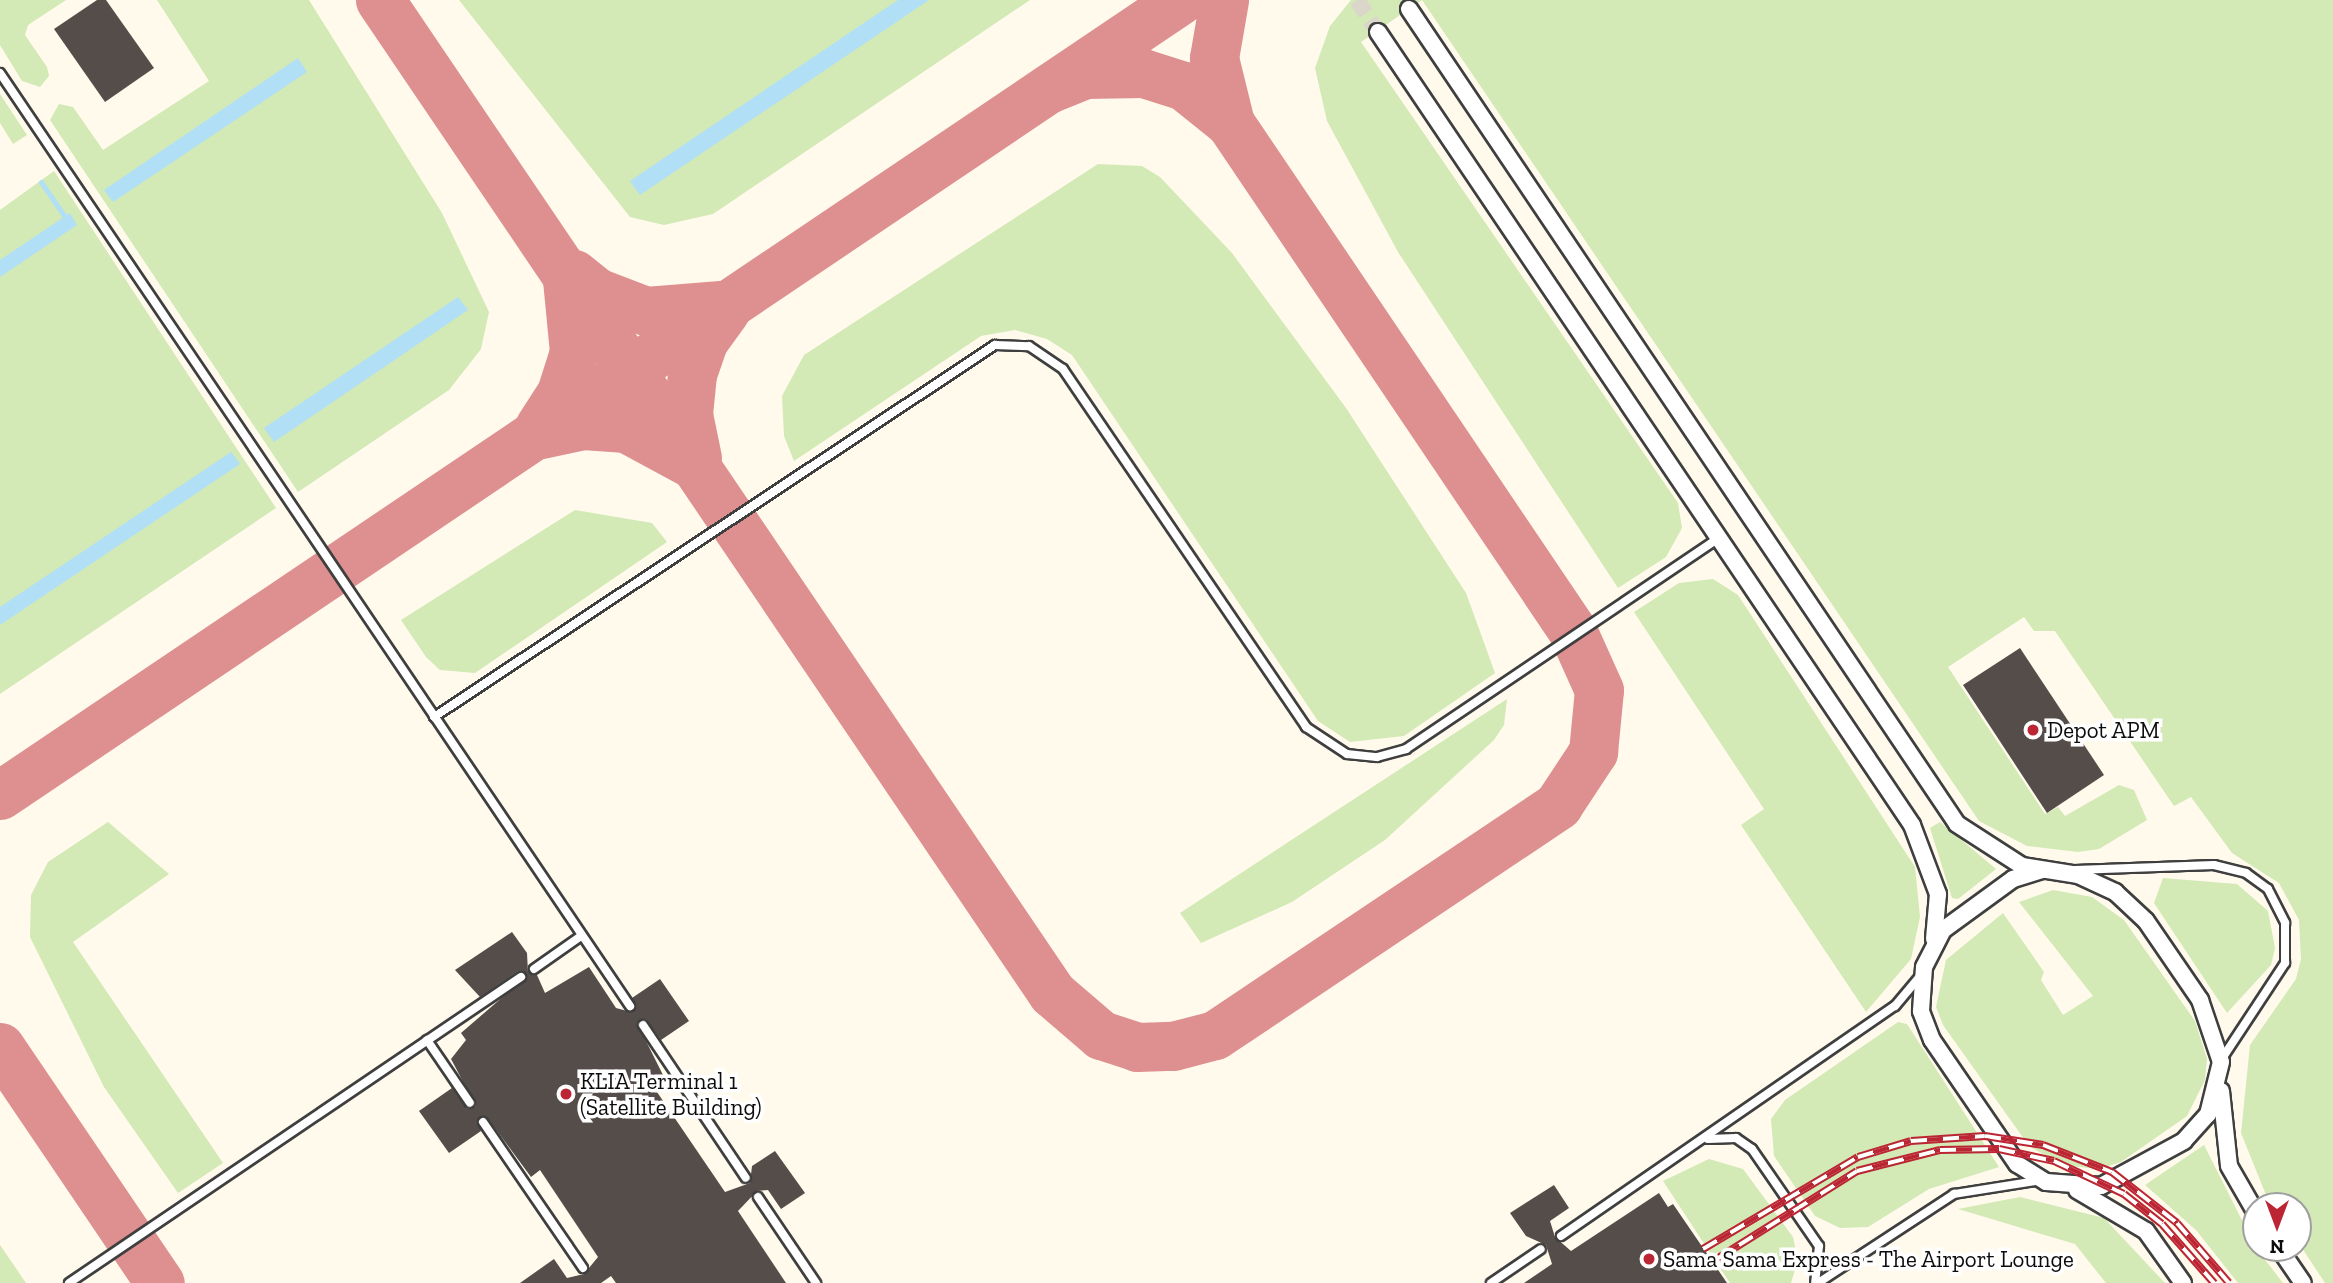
<!DOCTYPE html>
<html>
<head>
<meta charset="utf-8">
<style>
	body { margin:0 }
	#map { position:relative; width:2333px; height:1283px; overflow:hidden; background:#fffaec; font-family:"Zilla Slab",serif }
	div>[style] { position:absolute }
	.green>* { inset:0; background:#d3e9b6 }
	.water>* { inset:0; background:#b1dff6 }
	.stream>* { height:5px; margin:-2.5px; padding:0 2.5px; transform-origin:2.5px; border-radius:2.5px; background:#b1dff6 }
	.taxiway>* { height:49px; margin:-24.5px; padding:0 24.5px; transform-origin:24.5px; border-radius:24.5px; background:#de9090 }
	.building>* { inset:0; background:#554d49 }
	.street-tunnel>* { height:16px; margin-top:-8px; transform-origin:0; background:repeating-linear-gradient(90deg,#dbd6ca 0 16px,transparent 0 24px) }
	.roads { filter:drop-shadow(2px 0 #3f3f3f) drop-shadow(-2px 0 #3f3f3f) drop-shadow(0 2px #3f3f3f) drop-shadow(0 -2px #3f3f3f) }
	.lane>* { height:8px; margin:-4px; padding:0 4px; transform-origin:4px; border-radius:4px; background:#fff }
	.street>* { height:16px; margin:-8px; padding:0 8px; transform-origin:8px; border-radius:8px; background:#fff }
	.rail>* { height:8px; margin-top:-4px; transform-origin:0; background:repeating-linear-gradient(90deg,#fff 0 16px,#bc2533 0 32px); box-sizing:border-box; border-block:2px solid #bc2533 }
	.dots>* { width:19px; height:19px; translate:-50% -50%; box-sizing:border-box; border:4px solid #fff; border-radius:50% }
	span { translate:-50% -50%; white-space:nowrap; text-align:center; line-height:1.15; -webkit-text-stroke:7px #fff; paint-order:stroke }
	.poi-label { font-size:23px; color:#0c0c0c }
	.left { translate:0 -50%; text-align:left }
	.north { position:absolute; left:2242px; top:1192px; width:70px; height:70px; box-sizing:border-box; background:#fff; border:2px solid #9e9e9e; border-radius:50%; rotate:180deg; font-size:19px; font-weight:700; line-height:28px; text-align:center; color:#0c0c0c }
	.north::after { content:''; display:block; margin:auto; width:24px; height:32px; background:#bc2533; clip-path:polygon(50% 0,100% 100%,50% 72%,0 100%) }
</style>
</head>
<body>
<div id="map">
	<div class="green">
		<div style="clip-path:polygon(0 0,66px 0,28px 25px,25px 35px,47px 67px,49px 76px,40px 87px,22px 81px,0 45px)"></div>
		<div style="clip-path:polygon(157px 0,309px 0,442px 213px,489px 312px,481px 349px,449px 390px,298px 492px,50px 120px,59px 104px,73px 107px,103px 150px,209px 81px)"></div>
		<div style="clip-path:polygon(459px 0,1030px 0,713px 214px,664px 225px,630px 217px)"></div>
		<div style="clip-path:polygon(1351px 0,2333px 0,2333px 1283px,2325px 1283px,2298px 1242px,2298px 1206px,2273px 1206px,2266px 1195px,2241px 1133px,2250px 1045px,2296px 979px,2301px 959px,2299px 920px,2279px 883px,2232px 853px,2191px 797px,2174px 806px,2055px 631px,2034px 631px,2024px 617px,1948px 667px,2045px 814px,2058px 807px,2065px 816px,2119px 785px,2134px 790px,2147px 820px,2099px 849px,2078px 852px,2027px 846px,1979px 821px,1422px 0,1361px 42px,1678px 503px,1682px 528px,1666px 557px,1618px 588px,1398px 252px,1327px 121px,1315px 68px,1330px 26px)"></div>
		<div style="clip-path:polygon(0 94px,27px 135px,13px 144px,0 123px)"></div>
		<div style="clip-path:polygon(1098px 164px,1142px 166px,1160px 177px,1232px 253px,1346px 408px,1466px 593px,1495px 673px,1404px 736px,1350px 742px,1318px 721px,1072px 355px,1047px 339px,1015px 330px,981px 336px,794px 461px,784px 436px,782px 396px,804px 355px)"></div>
		<div style="clip-path:polygon(54px 171px,276px 508px,0 694px,0 210px)"></div>
		<div style="clip-path:polygon(575px 510px,652px 523px,667px 542px,475px 673px,440px 670px,426px 657px,401px 620px)"></div>
		<div style="clip-path:polygon(1713px 579px,1738px 595px,1915px 867px,1920px 917px,1911px 959px,1866px 1012px,1741px 825px,1764px 809px,1634px 612px,1679px 583px)"></div>
		<div style="clip-path:polygon(1507px 699px,1504px 725px,1494px 740px,1385px 840px,1292px 902px,1201px 943px,1180px 913px)"></div>
		<div style="clip-path:polygon(108px 822px,169px 874px,73px 942px,223px 1163px,178px 1193px,104px 1087px,30px 937px,31px 895px,48px 862px)"></div>
		<div style="clip-path:polygon(1940px 822px,1996px 869px,1958px 899px,1952px 898px,1930px 828px)"></div>
		<div style="clip-path:polygon(2163px 878px,2237px 884px,2268px 911px,2275px 948px,2271px 965px,2227px 1013px,2154px 903px)"></div>
		<div style="clip-path:polygon(2053px 890px,2092px 897px,2124px 920px,2195px 1021px,2207px 1059px,2205px 1080px,2187px 1116px,2121px 1162px,2099px 1169px,2062px 1165px,2029px 1146px,1943px 1025px,1936px 1007px,1946px 960px,2003px 913px,2044px 972px,2041px 980px,2063px 1015px,2093px 996px,2019px 902px)"></div>
		<div style="clip-path:polygon(1898px 1022px,1907px 1024px,1999px 1167px,1929px 1189px,1868px 1227px,1840px 1228px,1815px 1216px,1774px 1156px,1771px 1119px,1785px 1100px)"></div>
		<div style="clip-path:polygon(2204px 1145px,2256px 1248px,2283px 1283px,2238px 1283px,2196px 1230px,2145px 1185px)"></div>
		<div style="clip-path:polygon(1709px 1159px,1743px 1169px,1793px 1237px,1798px 1260px,1791px 1283px,1730px 1283px,1663px 1181px)"></div>
		<div style="clip-path:polygon(2020px 1197px,2104px 1218px,2165px 1283px,2106px 1283px,2075px 1244px,1958px 1209px)"></div>
		<div style="clip-path:polygon(0 1245px,26px 1283px,0 1283px)"></div>
	</div>
	<div class="water">
		<div style="clip-path:polygon(898px 0,929px 0,640px 195px,630px 181px)"></div>
		<div style="clip-path:polygon(298px 58px,307px 72px,113px 202px,104px 190px)"></div>
		<div style="clip-path:polygon(70px 213px,77px 225px,0 277px,0 260px)"></div>
		<div style="clip-path:polygon(458px 297px,468px 310px,274px 442px,264px 428px)"></div>
		<div style="clip-path:polygon(231px 452px,240px 464px,0 625px,0 607px)"></div>
	</div>
	<div class="stream">
		<div style="left:41px;top:182px;width:46px;rotate:55.6deg"></div>
	</div>
	<div class="taxiway">
		<div style="left:380px;top:0;width:1199px;rotate:55.91deg"></div>
		<div style="left:1052px;top:993px;width:65px;rotate:40.6deg"></div>
		<div style="left:1101px;top:1035px;width:38px;rotate:18deg"></div>
		<div style="left:1137px;top:1047px;width:36px;rotate:-2deg"></div>
		<div style="left:1173px;top:1046px;width:43px;rotate:-14.7deg"></div>
		<div style="left:1215px;top:1035px;width:413px;rotate:-33.8deg"></div>
		<div style="left:1558px;top:805px;width:64px;rotate:-56.6deg"></div>
		<div style="left:1593px;top:752px;width:62px;rotate:-84.5deg"></div>
		<div style="left:1599px;top:690px;width:66px;rotate:-114.2deg"></div>
		<div style="left:1572px;top:630px;width:612px;rotate:-124deg"></div>
		<div style="left:1230px;top:123px;width:59px;rotate:-141.2deg"></div>
		<div style="left:1184px;top:86px;width:43px;rotate:-162.4deg"></div>
		<div style="left:1143px;top:73px;width:58px;rotate:179deg"></div>
		<div style="left:1085px;top:74px;width:38px;rotate:158deg"></div>
		<div style="left:1224px;top:0;width:59px;rotate:99.8deg"></div>
		<div style="left:1214px;top:58px;width:67px;rotate:76.2deg"></div>
		<div style="left:574px;top:274px;width:28px;rotate:39deg"></div>
		<div style="left:596px;top:292px;width:53px;rotate:20.8deg"></div>
		<div style="left:646px;top:311px;width:75px;rotate:-4.6deg"></div>
		<div style="left:539px;top:427px;width:40px;rotate:-57.1deg"></div>
		<div style="left:561px;top:393px;width:43px;rotate:-72.4deg"></div>
		<div style="left:574px;top:352px;width:73px;rotate:-95.5deg"></div>
		<div style="left:541px;top:434px;width:43px;rotate:-12.1deg"></div>
		<div style="left:583px;top:425px;width:43px;rotate:4deg"></div>
		<div style="left:626px;top:428px;width:72px;rotate:28.4deg"></div>
		<div style="left:697px;top:458px;width:45px;rotate:-101.6deg"></div>
		<div style="left:688px;top:414px;width:40px;rotate:-84.3deg"></div>
		<div style="left:692px;top:374px;width:36px;rotate:-71deg"></div>
		<div style="left:704px;top:340px;width:36px;rotate:-54deg"></div>
		<div style="left:0;top:795px;width:1423px;rotate:-33.97deg"></div>
		<div style="left:0;top:1047px;width:285px;rotate:55.9deg"></div>
	</div>
	<div class="building">
		<div style="clip-path:polygon(97px 0,106px 0,154px 68px,105px 102px,54px 29px)"></div>
		<div style="clip-path:polygon(2020px 648px,2104px 775px,2047px 813px,1963px 685px)"></div>
		<div style="clip-path:polygon(512px 932px,527px 953px,528px 972px,537px 975px,545px 993px,589px 967px,616px 1008px,631px 1012px,632px 998px,660px 979px,689px 1021px,661px 1040px,646px 1019px,637px 1023px,668px 1085px,657px 1092px,725px 1192px,750px 1183px,752px 1166px,775px 1151px,805px 1193px,781px 1209px,768px 1190px,757px 1191px,738px 1211px,786px 1283px,616px 1283px,611px 1276px,601px 1283px,520px 1283px,554px 1259px,567px 1278px,584px 1274px,598px 1257px,540px 1170px,531px 1177px,486px 1116px,477px 1120px,481px 1131px,449px 1153px,419px 1111px,452px 1088px,467px 1109px,476px 1106px,451px 1059px,466px 1040px,461px 1033px,527px 976px,518px 971px,480px 997px,455px 970px)"></div>
		<div style="clip-path:polygon(1554px 1185px,1569px 1208px,1550px 1221px,1555px 1237px,1571px 1251px,1659px 1193px,1668px 1207px,1673px 1204px,1727px 1283px,1524px 1283px,1552px 1264px,1546px 1245px,1526px 1236px,1510px 1213px)"></div>
	</div>
	<div class="street-tunnel">
		<div style="left:1357px;top:0;width:38px;rotate:57deg"></div>
	</div>
	<div class="roads">
		<div class="lane">
			<div style="left:0;top:73px;width:1126px;rotate:55.97deg"></div>
			<div style="left:434px;top:717px;width:673px;rotate:-33.55deg"></div>
			<div style="left:995px;top:345px;width:34px;rotate:2deg"></div>
			<div style="left:1029px;top:346px;width:41px;rotate:34.1deg"></div>
			<div style="left:1063px;top:369px;width:433px;rotate:55.8deg"></div>
			<div style="left:1306px;top:727px;width:49px;rotate:33.4deg"></div>
			<div style="left:1347px;top:754px;width:30px;rotate:6deg"></div>
			<div style="left:1377px;top:757px;width:30px;rotate:-15deg"></div>
			<div style="left:1406px;top:749px;width:377px;rotate:-34deg"></div>
			<div style="left:2075px;top:870px;width:139px;rotate:-2.1deg"></div>
			<div style="left:2214px;top:865px;width:33px;rotate:14deg"></div>
			<div style="left:2246px;top:873px;width:27px;rotate:36deg"></div>
			<div style="left:2268px;top:889px;width:38px;rotate:63deg"></div>
			<div style="left:2285px;top:923px;width:40px;rotate:90deg"></div>
			<div style="left:2285px;top:963px;width:113px;rotate:123.4deg"></div>
			<div style="left:534px;top:969px;width:57px;rotate:-35.1deg"></div>
			<div style="left:643px;top:1025px;width:184px;rotate:56.1deg"></div>
			<div style="left:427px;top:1040px;width:76px;rotate:55.7deg"></div>
			<div style="left:483px;top:1122px;width:177px;rotate:55.6deg"></div>
			<div style="left:1708px;top:1139px;width:28px;rotate:-2deg"></div>
			<div style="left:1736px;top:1138px;width:19px;rotate:35deg"></div>
			<div style="left:1752px;top:1149px;width:118px;rotate:55.4deg"></div>
			<div style="left:1819px;top:1246px;width:37px;rotate:96deg"></div>
			<div style="left:758px;top:1197px;width:104px;rotate:56deg"></div>
			<div style="left:1561px;top:1236px;width:406px;rotate:-34.6deg"></div>
			<div style="left:1895px;top:1006px;width:39px;rotate:-50deg"></div>
			<div style="left:69px;top:1283px;width:546px;rotate:-34.1deg"></div>
			<div style="left:1491px;top:1283px;width:60px;rotate:-34.2deg"></div>
			<div style="left:1818px;top:1283px;width:163px;rotate:-33.2deg"></div>
			<div style="left:1954px;top:1194px;width:83px;rotate:-9deg"></div>
		</div>
		<div class="street">
			<div style="left:1409px;top:9px;width:982px;rotate:56.08deg"></div>
			<div style="left:1957px;top:824px;width:77px;rotate:32.9deg"></div>
			<div style="left:2022px;top:866px;width:57px;rotate:9.1deg"></div>
			<div style="left:2078px;top:875px;width:41px;rotate:24.7deg"></div>
			<div style="left:2115px;top:892px;width:42px;rotate:43.1deg"></div>
			<div style="left:2146px;top:921px;width:96px;rotate:55.6deg"></div>
			<div style="left:2200px;top:1000px;width:65px;rotate:71.3deg"></div>
			<div style="left:2221px;top:1062px;width:54px;rotate:104deg"></div>
			<div style="left:2208px;top:1114px;width:36px;rotate:132deg"></div>
			<div style="left:2184px;top:1141px;width:94px;rotate:151.5deg"></div>
			<div style="left:2101px;top:1186px;width:55px;rotate:-175.8deg"></div>
			<div style="left:2046px;top:1182px;width:34px;rotate:-148deg"></div>
			<div style="left:2017px;top:1164px;width:150px;rotate:-124.4deg"></div>
			<div style="left:1932px;top:1040px;width:31px;rotate:-111deg"></div>
			<div style="left:1921px;top:1011px;width:44px;rotate:-86.1deg"></div>
			<div style="left:1924px;top:967px;width:42px;rotate:-62.8deg"></div>
			<div style="left:1943px;top:930px;width:87px;rotate:-36.1deg"></div>
			<div style="left:2013px;top:879px;width:31px;rotate:-17deg"></div>
			<div style="left:1378px;top:32px;width:956px;rotate:56.04deg"></div>
			<div style="left:1912px;top:825px;width:74px;rotate:69.4deg"></div>
			<div style="left:1938px;top:894px;width:45px;rotate:95.1deg"></div>
			<div style="left:2221px;top:1091px;width:75px;rotate:83.9deg"></div>
			<div style="left:2229px;top:1166px;width:54px;rotate:60.1deg"></div>
			<div style="left:2077px;top:1190px;width:80px;rotate:30.7deg"></div>
			<div style="left:2146px;top:1231px;width:64px;rotate:54.6deg"></div>
			<div style="left:2279px;top:1248px;width:42px;rotate:55.6deg"></div>
		</div>
	</div>
	<div class="rail">
		<div style="left:1703px;top:1249px;width:180px;rotate:-30.7deg"></div>
		<div style="left:1858px;top:1157px;width:55px;rotate:-16.8deg"></div>
		<div style="left:1911px;top:1141px;width:74px;rotate:-3.9deg"></div>
		<div style="left:1985px;top:1136px;width:59px;rotate:8.8deg"></div>
		<div style="left:2043px;top:1145px;width:74px;rotate:21.4deg"></div>
		<div style="left:2112px;top:1172px;width:83px;rotate:38.1deg"></div>
		<div style="left:2177px;top:1223px;width:79px;rotate:49.1deg"></div>
		<div style="left:1712px;top:1262px;width:171px;rotate:-32.1deg"></div>
		<div style="left:1857px;top:1171px;width:86px;rotate:-14.2deg"></div>
		<div style="left:1940px;top:1150px;width:59px;rotate:-1deg"></div>
		<div style="left:1999px;top:1149px;width:56px;rotate:12.3deg"></div>
		<div style="left:2054px;top:1161px;width:77px;rotate:25.2deg"></div>
		<div style="left:2124px;top:1194px;width:48px;rotate:38.3deg"></div>
		<div style="left:2162px;top:1224px;width:79px;rotate:48.6deg"></div>
	</div>
	<div class="dots">
		<div style="left:2033px;top:730px;background:#bc2533"></div>
		<div style="left:566px;top:1094px;background:#bc2533"></div>
		<div style="left:1649px;top:1259px;background:#bc2533"></div>
	</div>
	<div class="poi-label">
		<span class="left" style="left:2047px;top:730px">Depot APM</span>
		<span class="left" style="left:580px;top:1094px">KLIA Terminal 1<br>(Satellite Building)</span>
		<span class="left" style="left:1663px;top:1259px">Sama Sama Express - The Airport Lounge</span>
	</div>
	<div class="north">N</div>
</div>
</body>
</html>
